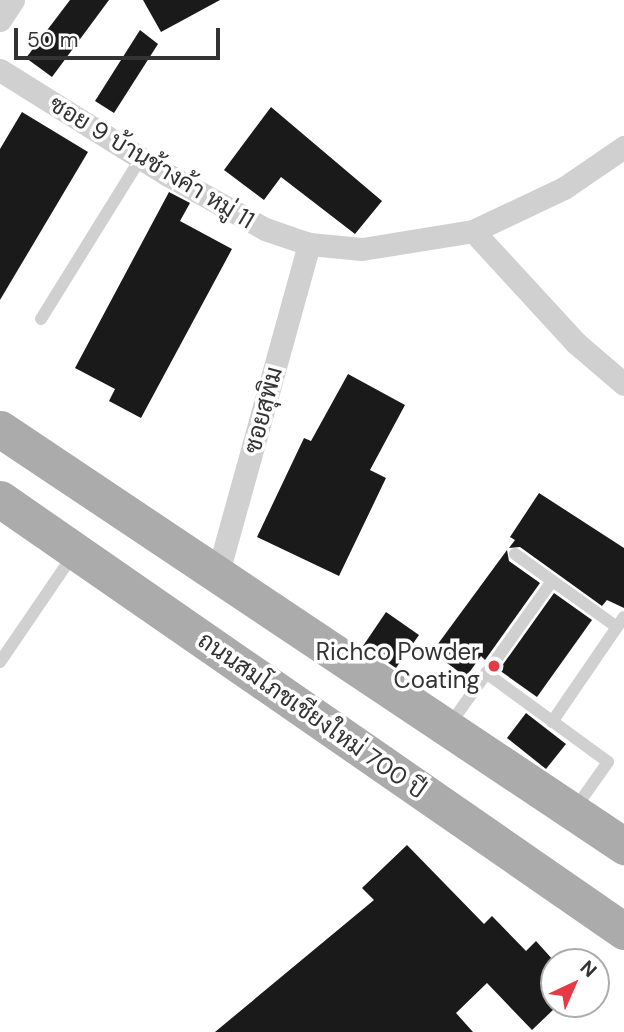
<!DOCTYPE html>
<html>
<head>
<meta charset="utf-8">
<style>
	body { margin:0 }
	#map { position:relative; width:624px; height:1032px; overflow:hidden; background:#fff; font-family:"DM Sans",Sarabun,sans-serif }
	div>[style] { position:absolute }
	.building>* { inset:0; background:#1a1a1a }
	.service>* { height:12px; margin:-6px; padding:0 6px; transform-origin:6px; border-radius:6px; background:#d0d0d0 }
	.minor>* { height:23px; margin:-11.5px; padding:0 11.5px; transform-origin:11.5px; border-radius:11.5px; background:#d0d0d0 }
	.primary>* { height:37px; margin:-18.5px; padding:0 18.5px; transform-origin:18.5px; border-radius:18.5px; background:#ababab }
	.dots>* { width:19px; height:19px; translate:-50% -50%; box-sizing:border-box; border:4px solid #fff; border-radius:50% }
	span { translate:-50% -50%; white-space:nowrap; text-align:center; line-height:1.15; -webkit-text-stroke:7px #fff; paint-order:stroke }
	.street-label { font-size:24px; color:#333 }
	.poi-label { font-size:24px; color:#333 }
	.right { translate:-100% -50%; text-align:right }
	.north { position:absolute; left:540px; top:948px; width:70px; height:70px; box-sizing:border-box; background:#fff; border:2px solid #adadad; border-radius:50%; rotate:44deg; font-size:19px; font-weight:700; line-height:28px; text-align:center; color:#333 }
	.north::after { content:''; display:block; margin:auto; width:24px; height:32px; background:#e63946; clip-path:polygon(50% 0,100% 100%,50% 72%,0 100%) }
	.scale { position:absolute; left:14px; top:28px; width:206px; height:32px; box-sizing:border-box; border:4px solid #333; border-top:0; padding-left:9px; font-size:21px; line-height:24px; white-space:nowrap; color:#333; -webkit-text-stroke:5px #fff; paint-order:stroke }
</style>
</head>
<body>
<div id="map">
	<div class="building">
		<div style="clip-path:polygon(70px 0,109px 0,52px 77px,26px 58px)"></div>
		<div style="clip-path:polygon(143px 0,220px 0,161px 32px)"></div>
		<div style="clip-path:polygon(140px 30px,158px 44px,114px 113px,95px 101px)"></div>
		<div style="clip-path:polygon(271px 107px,382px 201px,355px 234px,281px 177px,264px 200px,224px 170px)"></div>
		<div style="clip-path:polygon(22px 112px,88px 152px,0 300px,0 149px)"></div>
		<div style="clip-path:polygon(169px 192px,190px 203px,180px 221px,232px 249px,141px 418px,109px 401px,115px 389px,75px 368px)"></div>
		<div style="clip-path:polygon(348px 374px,405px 405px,370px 470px,386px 478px,339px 576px,257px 537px,304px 438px,311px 441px)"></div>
		<div style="clip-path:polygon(539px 493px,624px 548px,624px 608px,607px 600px,602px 606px,520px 547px,509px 548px,515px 540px,510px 537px)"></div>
		<div style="clip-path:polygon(507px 550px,509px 561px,540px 583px,485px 660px,481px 656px,466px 677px,432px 652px)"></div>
		<div style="clip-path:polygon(554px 593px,592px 620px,537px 697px,499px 670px)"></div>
		<div style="clip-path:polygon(386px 612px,419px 635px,396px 668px,363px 646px)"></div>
		<div style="clip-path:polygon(526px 713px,566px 744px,546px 769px,507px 738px)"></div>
		<div style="clip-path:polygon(407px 845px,484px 924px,492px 916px,526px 951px,536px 941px,554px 961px,554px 1009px,532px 1030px,487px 983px,456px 1013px,473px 1032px,215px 1032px,374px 900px,362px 888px)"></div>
	</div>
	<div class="service">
		<div style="left:41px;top:319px;width:190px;rotate:-58.2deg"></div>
		<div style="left:515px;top:554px;width:125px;rotate:35.6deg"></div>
		<div style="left:0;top:662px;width:130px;rotate:-55.7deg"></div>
		<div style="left:486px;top:673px;width:151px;rotate:36.1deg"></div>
		<div style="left:608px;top:762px;width:59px;rotate:125.3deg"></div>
		<div style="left:552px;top:722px;width:127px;rotate:-55.6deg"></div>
		<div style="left:448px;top:727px;width:179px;rotate:-54.5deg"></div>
	</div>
	<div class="minor">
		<div style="left:0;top:20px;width:24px;rotate:-57deg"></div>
		<div style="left:0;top:70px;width:198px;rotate:32deg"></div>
		<div style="left:168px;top:175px;width:111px;rotate:29.1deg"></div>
		<div style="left:265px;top:229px;width:46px;rotate:18.8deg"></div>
		<div style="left:309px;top:244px;width:53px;rotate:5.4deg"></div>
		<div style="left:362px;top:249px;width:112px;rotate:-9.2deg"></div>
		<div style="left:473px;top:231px;width:101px;rotate:-25.3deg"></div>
		<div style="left:564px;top:188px;width:73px;rotate:-34.3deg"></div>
		<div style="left:473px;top:231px;width:152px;rotate:47.4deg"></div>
		<div style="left:576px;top:343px;width:63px;rotate:40.5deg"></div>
		<div style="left:217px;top:576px;width:345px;rotate:-74.5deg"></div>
	</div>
	<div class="primary">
		<div style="left:0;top:429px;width:751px;rotate:33.75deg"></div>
		<div style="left:0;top:499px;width:759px;rotate:34.7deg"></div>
	</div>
	<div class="dots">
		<div style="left:494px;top:666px;background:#e63946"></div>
	</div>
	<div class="street-label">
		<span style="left:152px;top:162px;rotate:31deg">ซอย 9 บ้านช้างค้า หมู่ 11</span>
		<span style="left:263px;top:410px;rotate:-75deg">ซอยสุพิม</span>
		<span style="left:312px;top:715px;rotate:35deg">ถนนสมโภชเชียงใหม่ 700 ปี</span>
	</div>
	<div class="poi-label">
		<span class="right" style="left:480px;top:666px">Richco Powder<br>Coating</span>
	</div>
	<div class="north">N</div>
	<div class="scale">50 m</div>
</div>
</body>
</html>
